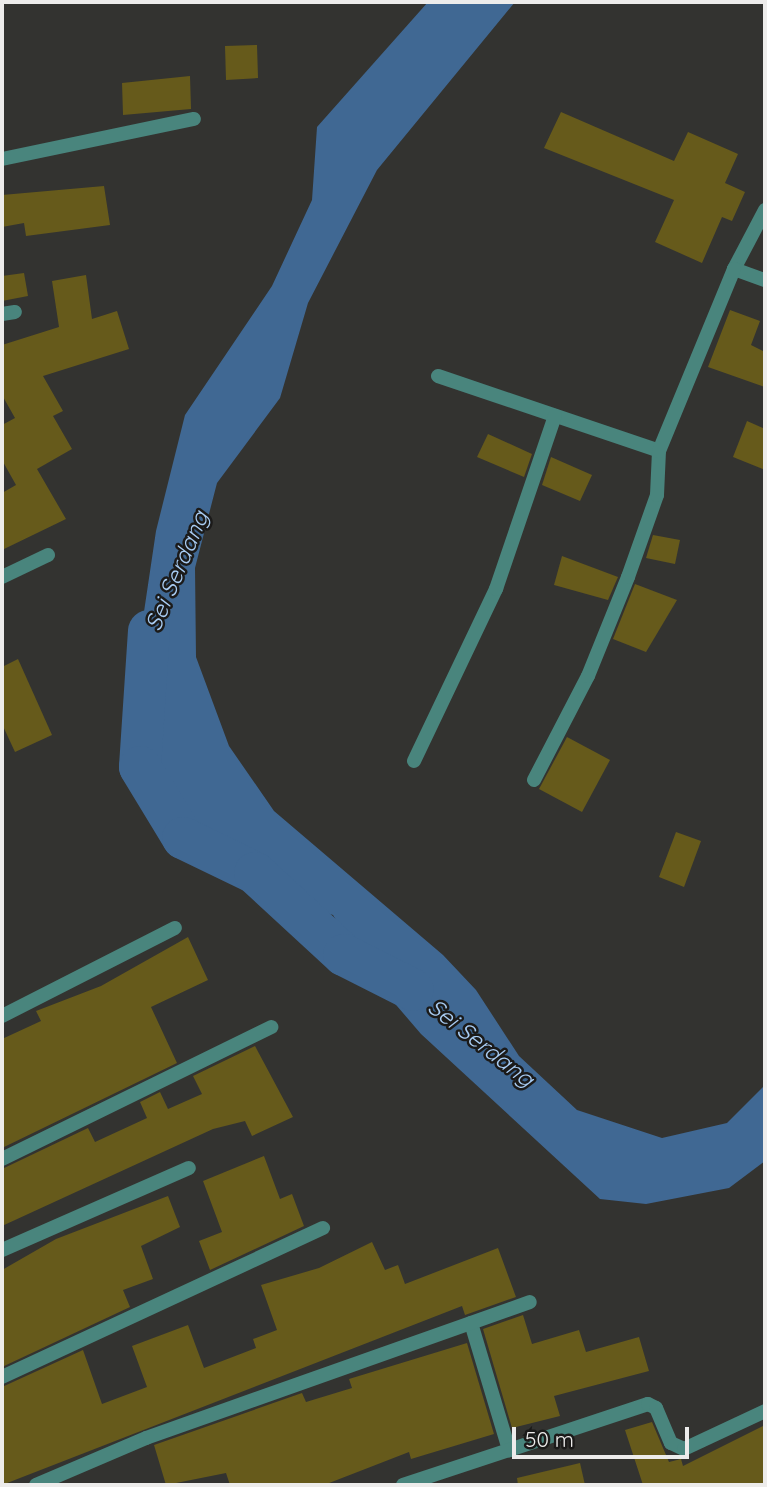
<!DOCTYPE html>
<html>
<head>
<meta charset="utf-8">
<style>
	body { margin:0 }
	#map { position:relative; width:767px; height:1487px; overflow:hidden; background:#333330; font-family:Quicksand,sans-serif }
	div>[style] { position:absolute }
	.water>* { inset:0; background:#406893 }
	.river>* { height:42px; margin:-21px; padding:0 21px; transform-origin:21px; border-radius:21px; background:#406893 }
	.building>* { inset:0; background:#665a1b }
	.street>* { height:14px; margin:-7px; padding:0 7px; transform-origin:7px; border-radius:7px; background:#49857d }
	span { translate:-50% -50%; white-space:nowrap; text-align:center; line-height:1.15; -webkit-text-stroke:5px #1b1a19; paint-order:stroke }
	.water-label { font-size:23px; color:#a9cdf4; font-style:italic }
	.frame { position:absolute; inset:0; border:4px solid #edeceb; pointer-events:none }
	.scale { position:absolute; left:512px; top:1427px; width:177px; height:32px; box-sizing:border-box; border:4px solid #edeceb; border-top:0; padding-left:9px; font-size:21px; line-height:24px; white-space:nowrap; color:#edeceb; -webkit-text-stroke:5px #1b1a19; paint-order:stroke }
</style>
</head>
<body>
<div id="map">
	<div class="water">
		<div style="clip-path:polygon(428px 2px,515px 2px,377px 170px,308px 303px,280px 398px,217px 483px,195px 568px,196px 657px,229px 746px,274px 811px,443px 955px,476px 990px,519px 1056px,577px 1110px,662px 1138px,727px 1123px,765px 1085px,765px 1161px,729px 1188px,646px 1204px,600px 1199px,421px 1034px,367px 971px,333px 915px,244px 886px,186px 823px,150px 746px,138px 652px,156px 531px,185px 415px,272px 286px,312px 200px,317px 127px)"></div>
	</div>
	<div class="river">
		<div style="left:149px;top:631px;width:136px;rotate:93.8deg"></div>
		<div style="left:140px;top:767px;width:83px;rotate:58.8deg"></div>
		<div style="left:183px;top:838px;width:80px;rotate:25.9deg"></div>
		<div style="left:255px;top:873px;width:121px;rotate:42.7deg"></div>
		<div style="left:344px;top:955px;width:77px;rotate:26.9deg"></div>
	</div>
	<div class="building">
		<div style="clip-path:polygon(257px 45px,258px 78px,226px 80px,225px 46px)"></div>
		<div style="clip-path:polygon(190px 76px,191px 109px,123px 115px,122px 83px)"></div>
		<div style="clip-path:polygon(561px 112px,674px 161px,688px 132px,738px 154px,725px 183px,745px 192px,732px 221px,722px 217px,702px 263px,655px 242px,674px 200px,544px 148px)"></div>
		<div style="clip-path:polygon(104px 186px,110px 225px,26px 236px,24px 223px,2px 227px,2px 195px)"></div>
		<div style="clip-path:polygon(24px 273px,28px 296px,2px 301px,2px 276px)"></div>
		<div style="clip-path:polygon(86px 275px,92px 319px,117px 311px,129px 349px,43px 376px,63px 411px,53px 416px,72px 449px,37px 469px,66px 519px,2px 550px,2px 493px,16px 485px,2px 460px,2px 425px,15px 418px,2px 395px,2px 345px,59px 327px,52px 281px)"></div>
		<div style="clip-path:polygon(730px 310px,760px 321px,751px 345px,765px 352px,765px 387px,708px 367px)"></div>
		<div style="clip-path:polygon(747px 421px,765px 429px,765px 470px,733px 457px)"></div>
		<div style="clip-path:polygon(488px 434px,532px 454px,524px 477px,477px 457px)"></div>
		<div style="clip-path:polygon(551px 457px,592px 475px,580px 501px,542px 485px)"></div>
		<div style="clip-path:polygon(653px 535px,680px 540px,675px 564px,646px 558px)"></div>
		<div style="clip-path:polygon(562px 556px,618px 577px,608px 600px,554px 585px)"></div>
		<div style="clip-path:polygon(635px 584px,677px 600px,646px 652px,613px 639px)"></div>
		<div style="clip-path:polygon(18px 659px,52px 735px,15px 752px,2px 724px,2px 667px)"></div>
		<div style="clip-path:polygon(567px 737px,610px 760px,582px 812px,539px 789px)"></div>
		<div style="clip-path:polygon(676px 832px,701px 841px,684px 887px,659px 877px)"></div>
		<div style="clip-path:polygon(188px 937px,208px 980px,151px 1007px,177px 1063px,2px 1148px,2px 1039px,41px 1021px,36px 1011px,101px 986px)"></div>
		<div style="clip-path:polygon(255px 1046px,293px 1117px,252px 1136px,245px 1121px,213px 1129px,2px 1226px,2px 1169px,88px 1128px,95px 1142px,147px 1118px,140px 1102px,160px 1092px,168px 1109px,202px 1094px,193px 1076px)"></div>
		<div style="clip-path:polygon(264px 1156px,280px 1199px,292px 1194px,304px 1226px,210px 1270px,199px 1241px,222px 1232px,203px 1181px)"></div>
		<div style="clip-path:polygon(168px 1196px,180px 1227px,141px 1246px,153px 1279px,123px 1290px,130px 1307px,2px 1367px,2px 1270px,56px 1239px)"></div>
		<div style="clip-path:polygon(372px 1242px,385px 1270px,398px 1265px,405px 1284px,498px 1248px,516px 1297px,465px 1315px,462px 1306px,2px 1485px,2px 1387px,83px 1350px,102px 1404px,147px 1387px,132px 1346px,188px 1325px,204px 1368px,256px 1348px,253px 1339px,277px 1330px,261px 1285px,319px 1268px)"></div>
		<div style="clip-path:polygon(523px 1315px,532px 1344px,579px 1330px,586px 1352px,639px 1337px,649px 1371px,554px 1396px,560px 1416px,512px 1428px,483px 1329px)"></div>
		<div style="clip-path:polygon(467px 1343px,494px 1434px,411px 1459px,409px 1452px,324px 1485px,230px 1485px,226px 1473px,166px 1485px,154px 1445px,302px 1393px,306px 1402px,352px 1388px,349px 1379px)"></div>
		<div style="clip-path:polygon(652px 1422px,669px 1462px,681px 1459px,683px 1466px,765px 1425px,765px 1485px,643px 1485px,625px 1430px)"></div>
		<div style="clip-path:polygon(580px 1463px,585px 1485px,518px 1485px,517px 1478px)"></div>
	</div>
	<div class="street">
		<div style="left:2px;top:159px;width:196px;rotate:-11.8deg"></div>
		<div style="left:765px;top:210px;width:67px;rotate:117.7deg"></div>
		<div style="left:734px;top:269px;width:33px;rotate:20deg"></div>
		<div style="left:2px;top:314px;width:13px;rotate:-9deg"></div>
		<div style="left:438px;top:376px;width:233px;rotate:18.7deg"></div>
		<div style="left:2px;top:577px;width:51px;rotate:-25.6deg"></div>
		<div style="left:414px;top:761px;width:191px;rotate:-64.5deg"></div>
		<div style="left:496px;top:589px;width:183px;rotate:-71.2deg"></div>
		<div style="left:534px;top:780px;width:117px;rotate:-62.6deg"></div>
		<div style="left:588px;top:676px;width:107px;rotate:-68deg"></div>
		<div style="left:628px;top:577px;width:87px;rotate:-70.5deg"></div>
		<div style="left:657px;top:495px;width:44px;rotate:-87.4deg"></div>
		<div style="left:659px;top:451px;width:197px;rotate:-67.6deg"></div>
		<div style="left:2px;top:1016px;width:194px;rotate:-27deg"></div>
		<div style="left:2px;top:1159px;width:300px;rotate:-26.1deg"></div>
		<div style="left:2px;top:1250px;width:204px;rotate:-23.7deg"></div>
		<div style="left:471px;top:1323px;width:133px;rotate:73.3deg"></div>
		<div style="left:2px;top:1377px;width:354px;rotate:-24.9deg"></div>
		<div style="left:36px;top:1485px;width:120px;rotate:-23.1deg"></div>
		<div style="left:146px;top:1438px;width:407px;rotate:-19.5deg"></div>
		<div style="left:403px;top:1485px;width:258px;rotate:-18.3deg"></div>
		<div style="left:648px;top:1404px;width:9px;rotate:27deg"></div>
		<div style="left:656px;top:1408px;width:38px;rotate:67deg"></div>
		<div style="left:671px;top:1443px;width:14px;rotate:25deg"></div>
		<div style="left:684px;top:1449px;width:89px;rotate:-25.1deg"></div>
	</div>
	<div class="water-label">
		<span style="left:177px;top:571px;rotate:-67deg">Sei Serdang</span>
		<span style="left:481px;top:1043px;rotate:38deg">Sei Serdang</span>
	</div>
	<div class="frame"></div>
	<div class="scale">50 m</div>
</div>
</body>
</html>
